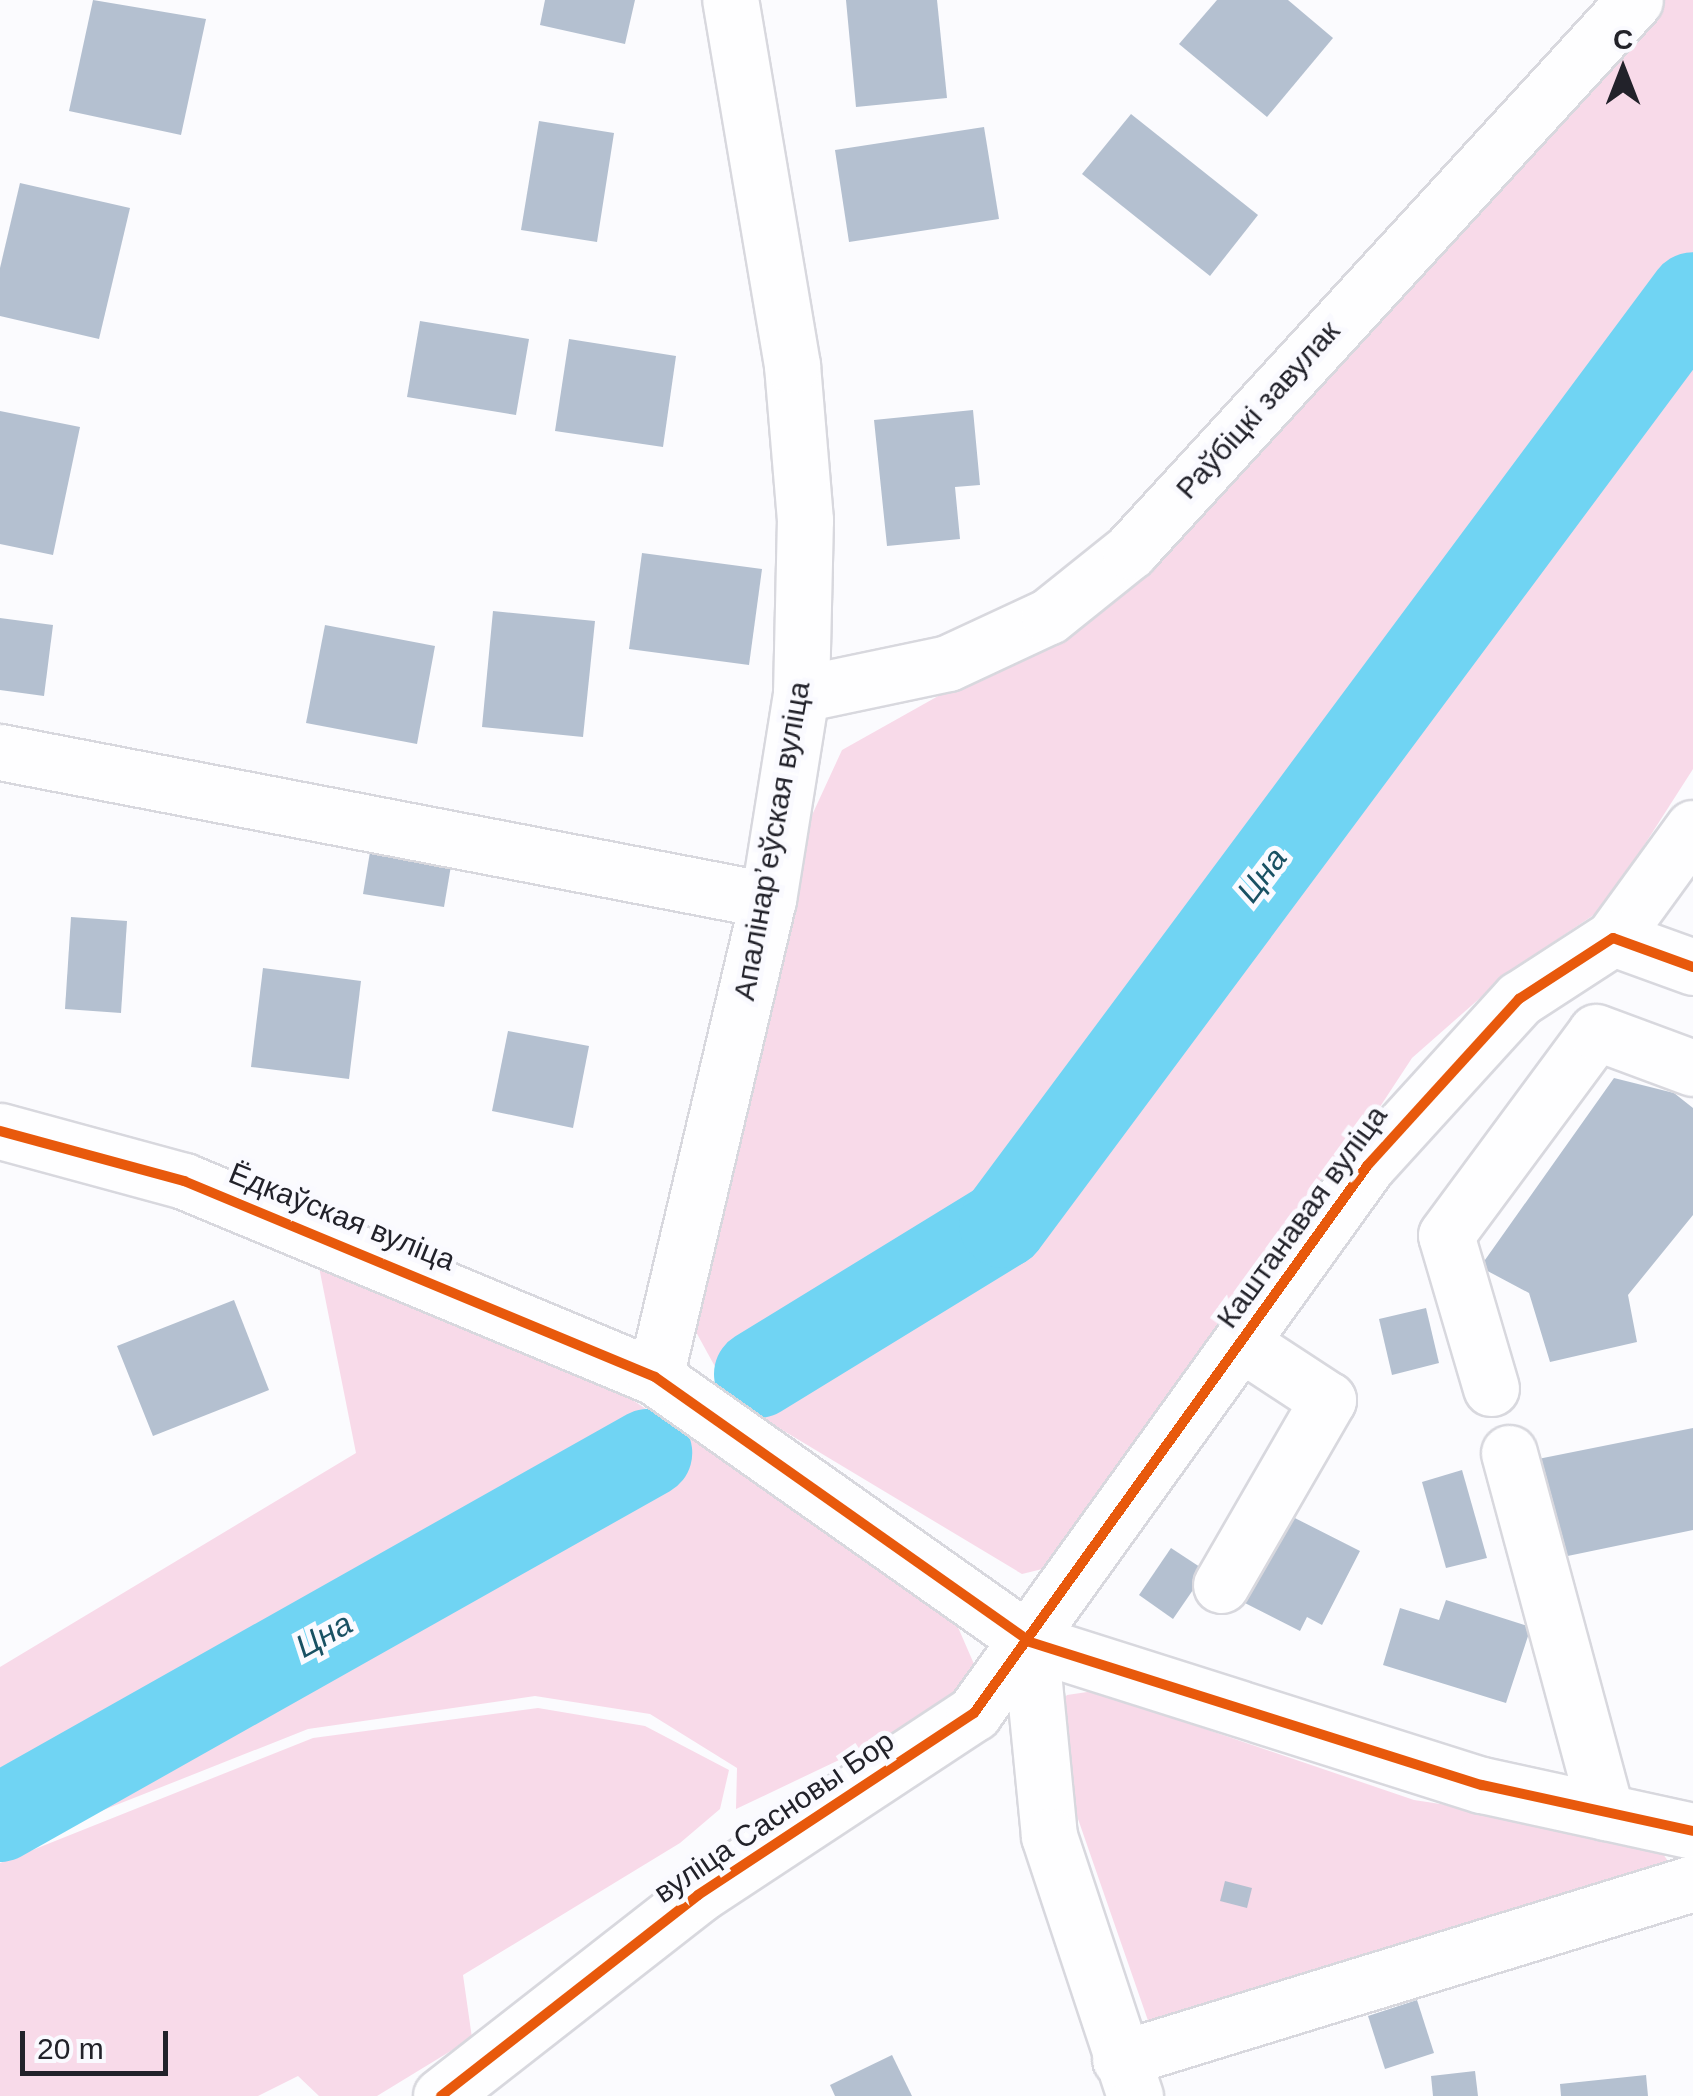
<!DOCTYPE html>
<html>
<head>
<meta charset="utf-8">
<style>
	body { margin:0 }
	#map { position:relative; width:1693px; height:2096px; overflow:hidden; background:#fbfbfe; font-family:Helvetica,sans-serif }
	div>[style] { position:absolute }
	.green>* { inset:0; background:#f8dae9 }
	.river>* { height:88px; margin:-44px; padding:0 44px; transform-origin:44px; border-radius:44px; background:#70d4f3 }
	.building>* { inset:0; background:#b4c0d0 }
	.roads { filter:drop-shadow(2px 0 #d8d8de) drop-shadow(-2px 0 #d8d8de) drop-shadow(0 2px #d8d8de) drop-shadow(0 -2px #d8d8de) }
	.minor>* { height:55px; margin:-27.5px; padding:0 27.5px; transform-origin:27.5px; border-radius:27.5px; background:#fefeff }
	.cycleway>* { height:10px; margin:-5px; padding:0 5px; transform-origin:5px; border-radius:5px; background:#e8590c }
	span { translate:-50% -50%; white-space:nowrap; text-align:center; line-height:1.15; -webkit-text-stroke:10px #fafaff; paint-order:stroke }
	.street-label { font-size:30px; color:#22222a }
	.water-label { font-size:32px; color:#195163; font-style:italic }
	.north { position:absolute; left:1573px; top:20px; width:100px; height:100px; -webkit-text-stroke:8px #fafaff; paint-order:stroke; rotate:0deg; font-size:28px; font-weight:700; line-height:40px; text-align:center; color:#22222a }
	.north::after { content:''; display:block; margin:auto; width:35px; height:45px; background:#22222a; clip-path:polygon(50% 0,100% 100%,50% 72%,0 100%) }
	.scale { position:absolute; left:20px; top:2031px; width:148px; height:45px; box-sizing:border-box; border:5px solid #22222a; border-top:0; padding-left:12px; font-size:30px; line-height:35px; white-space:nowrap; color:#22222a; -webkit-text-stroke:8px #fafaff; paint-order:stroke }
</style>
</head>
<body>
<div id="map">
	<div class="green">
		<div style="clip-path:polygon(1657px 0,1693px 0,1693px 269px,997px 1210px,724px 1383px,696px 1332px,699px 1301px,801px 839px,842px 750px,1070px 622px)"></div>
		<div style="clip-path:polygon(1693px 339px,1693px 769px,1604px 908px,1513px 969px,1412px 1058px,1083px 1559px,1022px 1574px,764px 1419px,748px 1397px,1011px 1245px)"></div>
		<div style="clip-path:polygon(318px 1262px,622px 1393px,922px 1592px,957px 1625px,974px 1664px,959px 1703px,736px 1809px,737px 1768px,650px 1714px,535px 1696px,308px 1729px,0 1851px,0 1667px,356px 1453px)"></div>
		<div style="clip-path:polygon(1094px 1691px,1414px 1800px,1572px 1824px,1661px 1851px,1672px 1867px,1153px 2035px,1052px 1744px,1051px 1715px,1067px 1695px)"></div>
		<div style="clip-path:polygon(538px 1708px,645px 1726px,729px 1770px,720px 1809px,680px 1843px,463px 1975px,472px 2038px,377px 2096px,319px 2096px,298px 2076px,258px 2096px,0 2096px,0 1863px,313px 1738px)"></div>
	</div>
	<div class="river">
		<div style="left:758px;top:1374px;width:287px;rotate:-31.5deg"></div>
		<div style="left:1003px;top:1224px;width:1156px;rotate:-53.37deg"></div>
		<div style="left:0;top:1818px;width:744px;rotate:-29.39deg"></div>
	</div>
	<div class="building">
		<div style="clip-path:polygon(93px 0,206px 19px,181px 135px,69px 111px)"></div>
		<div style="clip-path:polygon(545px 0,635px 0,625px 44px,540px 25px)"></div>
		<div style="clip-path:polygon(846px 0,937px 0,947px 98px,856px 107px)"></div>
		<div style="clip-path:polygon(1217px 0,1288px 0,1333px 38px,1267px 117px,1179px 44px)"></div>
		<div style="clip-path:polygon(1131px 114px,1258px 215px,1210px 276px,1082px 174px)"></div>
		<div style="clip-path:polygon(539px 121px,614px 133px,597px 242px,521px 230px)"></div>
		<div style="clip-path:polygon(984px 127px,999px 219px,849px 242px,835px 150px)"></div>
		<div style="clip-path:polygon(20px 183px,130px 208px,99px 339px,0 316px,0 268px)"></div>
		<div style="clip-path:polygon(420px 321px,529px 339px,516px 415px,407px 397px)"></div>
		<div style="clip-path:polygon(569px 339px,676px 356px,663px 447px,555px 431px)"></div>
		<div style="clip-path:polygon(973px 410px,980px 485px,955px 487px,960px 539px,887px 546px,874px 420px)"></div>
		<div style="clip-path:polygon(0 411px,80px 427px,53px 555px,0 544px)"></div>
		<div style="clip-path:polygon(642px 553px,762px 569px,749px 665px,629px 649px)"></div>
		<div style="clip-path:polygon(493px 611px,595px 621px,583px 737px,482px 727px)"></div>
		<div style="clip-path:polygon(0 618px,53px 625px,44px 696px,0 690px)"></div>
		<div style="clip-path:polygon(325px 625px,435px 646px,417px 744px,306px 723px)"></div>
		<div style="clip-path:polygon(373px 834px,454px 848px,444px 907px,363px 894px)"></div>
		<div style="clip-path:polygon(71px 917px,127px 921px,121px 1013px,65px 1009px)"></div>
		<div style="clip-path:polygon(263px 968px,361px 981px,349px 1079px,251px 1067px)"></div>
		<div style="clip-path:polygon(508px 1031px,589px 1046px,573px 1128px,492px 1111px)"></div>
		<div style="clip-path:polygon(1614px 1078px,1674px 1093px,1693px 1108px,1693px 1215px,1628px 1295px,1637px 1342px,1550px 1362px,1529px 1293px,1480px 1267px)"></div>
		<div style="clip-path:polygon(234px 1300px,269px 1390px,153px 1436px,117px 1346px)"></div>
		<div style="clip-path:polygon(1426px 1308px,1439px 1363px,1392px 1375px,1379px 1319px)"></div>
		<div style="clip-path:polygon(1693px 1428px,1693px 1530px,1558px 1558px,1538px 1459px)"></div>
		<div style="clip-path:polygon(1462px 1470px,1487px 1558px,1446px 1568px,1422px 1482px)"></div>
		<div style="clip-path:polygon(1281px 1511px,1360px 1551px,1322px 1625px,1307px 1617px,1300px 1631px,1237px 1599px)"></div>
		<div style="clip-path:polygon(1171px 1548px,1206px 1571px,1173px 1619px,1139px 1595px)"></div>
		<div style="clip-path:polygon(1446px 1600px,1531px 1627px,1506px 1703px,1383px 1665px,1400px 1608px,1439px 1620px)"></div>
		<div style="clip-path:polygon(1225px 1881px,1252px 1888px,1247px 1908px,1220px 1901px)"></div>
		<div style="clip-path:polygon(1417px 2000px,1434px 2053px,1385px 2069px,1368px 2016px)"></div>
		<div style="clip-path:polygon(892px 2055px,912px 2096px,835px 2096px,830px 2085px)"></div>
		<div style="clip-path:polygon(1475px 2071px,1478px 2096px,1433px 2096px,1431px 2076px)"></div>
		<div style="clip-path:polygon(1646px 2075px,1648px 2096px,1561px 2096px,1560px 2084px)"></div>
	</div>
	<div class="roads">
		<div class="minor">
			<div style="left:801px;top:694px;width:150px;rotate:-11.9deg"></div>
			<div style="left:948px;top:663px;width:111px;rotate:-25deg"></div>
			<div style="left:1049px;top:616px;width:104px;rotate:-38.7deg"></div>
			<div style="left:1130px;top:551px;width:747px;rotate:-47.49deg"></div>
			<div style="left:0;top:752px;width:782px;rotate:10.91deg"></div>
			<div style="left:1613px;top:938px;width:136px;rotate:-54deg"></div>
			<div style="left:0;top:1131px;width:191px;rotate:15.2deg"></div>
			<div style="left:184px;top:1181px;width:510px;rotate:22.59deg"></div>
			<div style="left:655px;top:1377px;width:459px;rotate:35.2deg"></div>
			<div style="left:1030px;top:1642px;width:474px;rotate:17.6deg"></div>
			<div style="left:1482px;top:1785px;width:216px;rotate:12.3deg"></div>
			<div style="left:655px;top:1377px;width:490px;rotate:-76.7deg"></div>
			<div style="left:768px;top:900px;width:209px;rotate:-80.9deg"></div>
			<div style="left:801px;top:694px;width:174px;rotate:-88.7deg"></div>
			<div style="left:805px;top:520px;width:156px;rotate:-94.8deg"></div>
			<div style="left:792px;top:365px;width:370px;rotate:-99.6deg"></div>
			<div style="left:1491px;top:1388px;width:159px;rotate:-106.4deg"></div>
			<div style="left:1446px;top:1235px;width:252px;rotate:-53.5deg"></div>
			<div style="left:1596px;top:1032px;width:103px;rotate:20.4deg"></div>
			<div style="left:1509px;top:1453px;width:372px;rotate:74.9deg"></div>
			<div style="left:1221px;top:1585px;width:214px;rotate:-60deg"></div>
			<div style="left:1328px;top:1400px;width:104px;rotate:-146.8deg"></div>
			<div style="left:1030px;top:1642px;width:195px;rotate:84.4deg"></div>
			<div style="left:1049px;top:1836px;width:274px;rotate:71.7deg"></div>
			<div style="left:1120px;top:2059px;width:599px;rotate:-17.07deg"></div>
			<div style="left:441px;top:2096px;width:326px;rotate:-38deg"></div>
			<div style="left:698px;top:1895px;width:331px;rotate:-33.4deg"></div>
			<div style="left:974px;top:1713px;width:674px;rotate:-54.3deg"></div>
			<div style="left:1367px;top:1166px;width:226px;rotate:-47.7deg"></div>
			<div style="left:1519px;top:999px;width:112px;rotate:-33deg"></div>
			<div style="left:1613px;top:938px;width:85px;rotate:19.9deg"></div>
		</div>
	</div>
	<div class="cycleway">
		<div style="left:0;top:1131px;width:191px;rotate:15.2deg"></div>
		<div style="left:184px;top:1181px;width:510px;rotate:22.59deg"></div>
		<div style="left:655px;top:1377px;width:459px;rotate:35.2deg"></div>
		<div style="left:1030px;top:1642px;width:474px;rotate:17.6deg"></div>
		<div style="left:1482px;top:1785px;width:216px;rotate:12.3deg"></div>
		<div style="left:441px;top:2096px;width:326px;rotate:-38deg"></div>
		<div style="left:698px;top:1895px;width:331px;rotate:-33.4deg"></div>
		<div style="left:974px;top:1713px;width:674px;rotate:-54.3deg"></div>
		<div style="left:1367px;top:1166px;width:226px;rotate:-47.7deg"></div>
		<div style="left:1519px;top:999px;width:112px;rotate:-33deg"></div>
		<div style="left:1613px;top:938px;width:85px;rotate:19.9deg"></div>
	</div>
	<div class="street-label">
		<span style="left:1258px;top:410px;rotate:-48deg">Раўбіцкі завулак</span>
		<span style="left:772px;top:841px;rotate:-80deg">Апалінарʼеўская вуліца</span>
		<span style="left:342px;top:1217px;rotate:22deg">Ёдкаўская вуліца</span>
		<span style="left:1302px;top:1217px;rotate:-54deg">Каштанавая вуліца</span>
		<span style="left:774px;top:1817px;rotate:-34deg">вуліца Сасновы Бор</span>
	</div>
	<div class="water-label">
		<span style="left:1262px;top:875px;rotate:-53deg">Цна</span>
		<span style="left:324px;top:1635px;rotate:-29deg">Цна</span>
	</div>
	<div class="north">С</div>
	<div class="scale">20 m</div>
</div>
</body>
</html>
